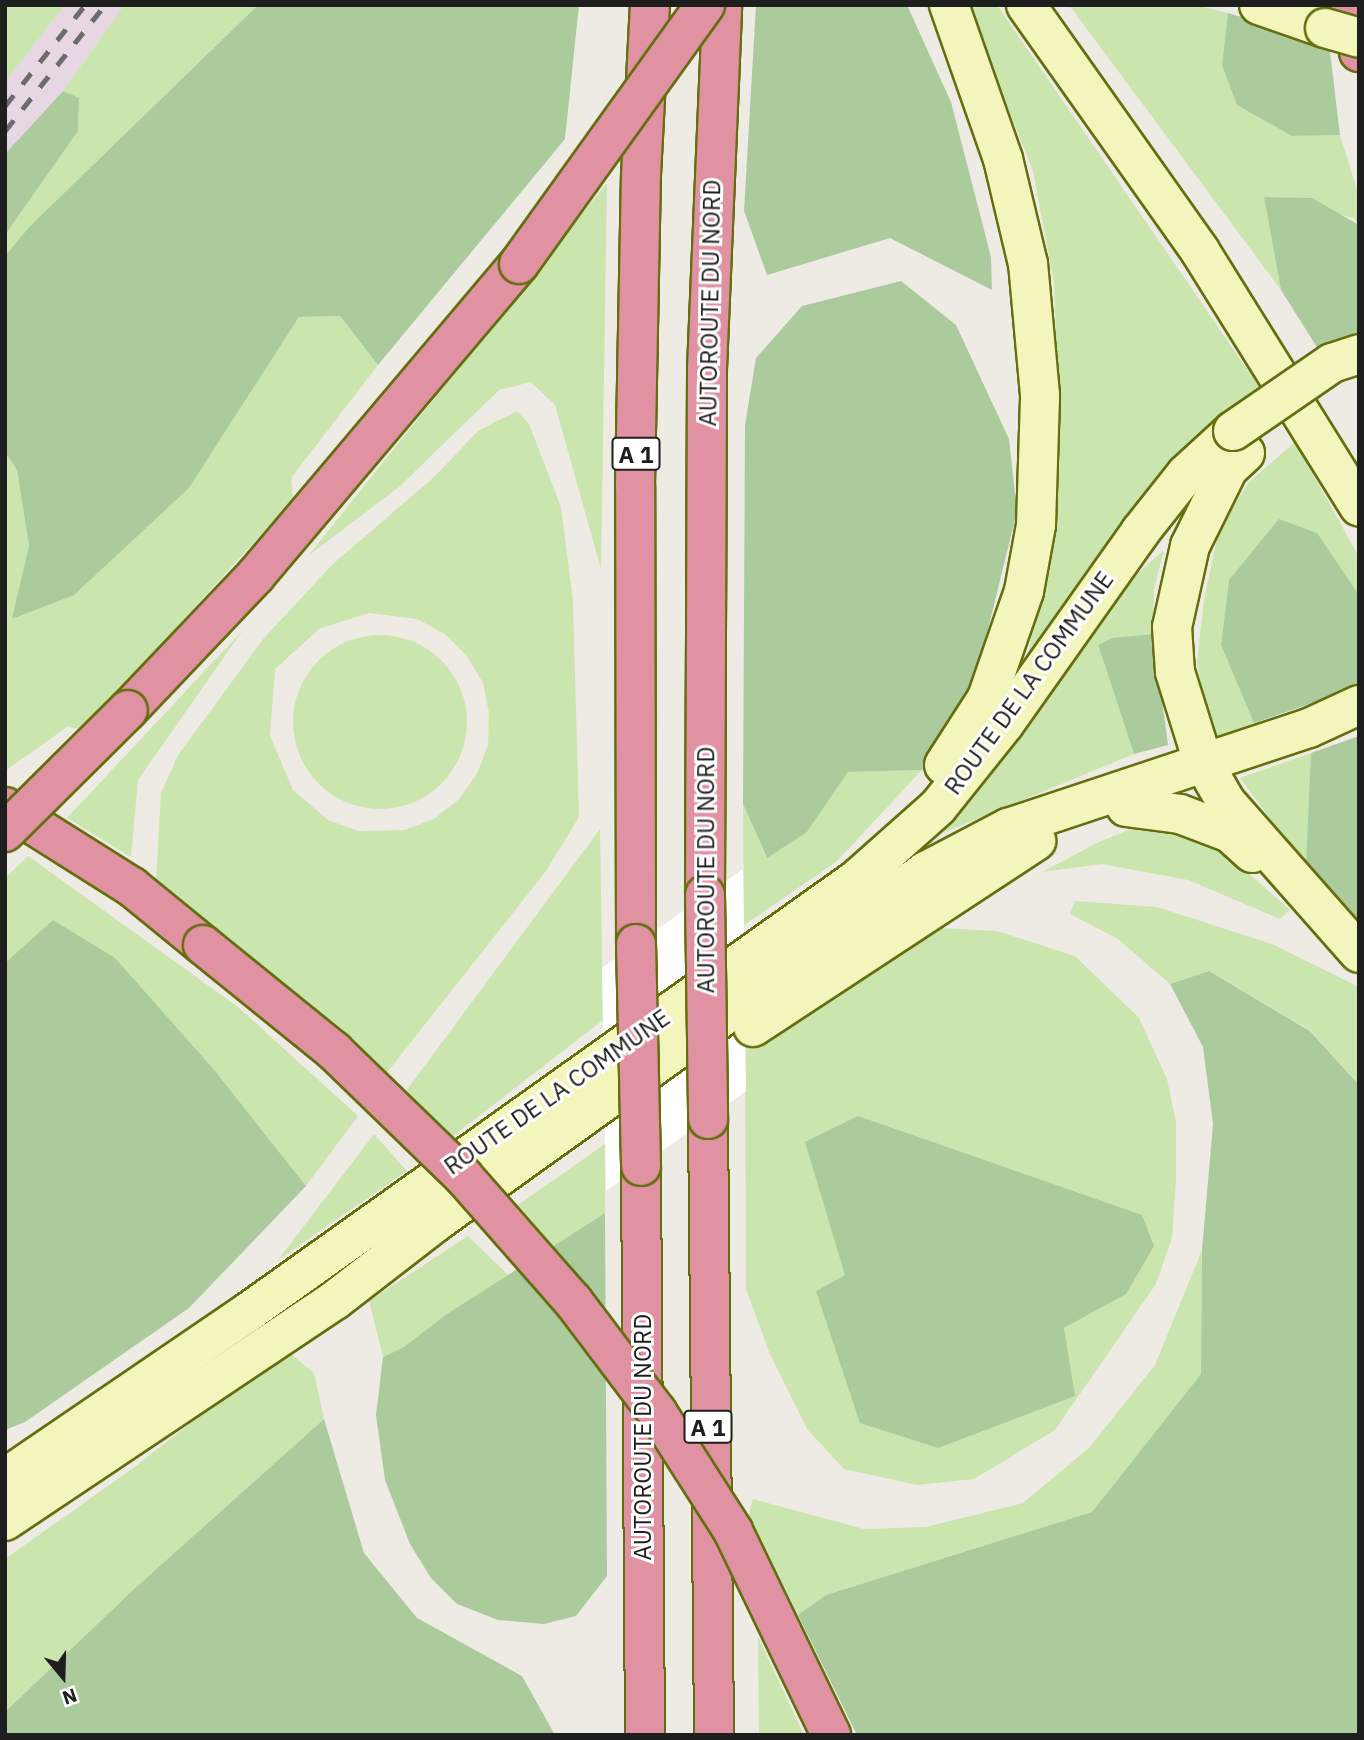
<!DOCTYPE html>
<html>
<head>
<meta charset="utf-8">
<style>
	body { margin:0 }
	#map { position:relative; width:1364px; height:1740px; overflow:hidden; background:#eeebe5; font-family:"IBM Plex Sans",sans-serif }
	div>[style] { position:absolute }
	.industrial>* { inset:0; background:#e7d7e4 }
	.grass>* { inset:0; background:#cbe5af }
	.round { border-radius:50% }
	.forest>* { inset:0; background:#abcb9d }
	.pier>* { inset:0; background:#fff }
	.roads { filter:drop-shadow(2px 0 #656e0d) drop-shadow(-2px 0 #656e0d) drop-shadow(0 2px #656e0d) drop-shadow(0 -2px #656e0d) }
	.secondary>* { height:38px; margin:-19px; padding:0 19px; transform-origin:19px; border-radius:19px; background:#f3f5bd }
	.highway>* { height:38px; margin:-19px; padding:0 19px; transform-origin:19px; border-radius:19px; background:#e092a3 }
	.rail>* { height:5px; margin-top:-2.5px; transform-origin:0; background:repeating-linear-gradient(90deg,#6c6c6c 0 14px,transparent 0 28px) }
	.bridges { filter:drop-shadow(2px 0 #656e0d) drop-shadow(-2px 0 #656e0d) drop-shadow(0 2px #656e0d) drop-shadow(0 -2px #656e0d) }
	.secondary-bridge>* { height:38px; margin:-19px; padding:0 19px; transform-origin:19px; border-radius:19px; background:#f3f5bd }
	.highway-bridge>* { height:38px; margin:-19px; padding:0 19px; transform-origin:19px; border-radius:19px; background:#e092a3 }
	span { translate:-50% -50%; white-space:nowrap; text-align:center; line-height:1.15; -webkit-text-stroke:6px #fff; paint-order:stroke }
	.shield-label span { padding:2px 5px; background:#fff; border:2px solid; border-radius:5px; -webkit-text-stroke-width:0 }
	.shield-label { font-size:23px; color:#1e1e1e; font-weight:700 }
	.street-label { font-size:24px; color:#1e1e1e }
	.frame { position:absolute; inset:0; border:7px solid #1e1e1e; pointer-events:none }
	.north { position:absolute; left:28px; top:1642px; width:70px; height:70px; -webkit-text-stroke:5px #fff; paint-order:stroke; rotate:161deg; font-size:19px; font-weight:700; line-height:28px; text-align:center; color:#1e1e1e }
	.north::after { content:''; display:block; margin:auto; width:24px; height:32px; background:#1e1e1e; clip-path:polygon(50% 0,100% 100%,50% 72%,0 100%) }
</style>
</head>
<body>
<div id="map">
	<div class="industrial">
		<div style="clip-path:polygon(65px 5px,124px 5px,63px 91px,5px 154px,5px 82px)"></div>
	</div>
	<div class="grass">
		<div style="clip-path:polygon(5px 5px,65px 5px,5px 82px)"></div>
		<div style="clip-path:polygon(124px 5px,258px 5px,30px 226px,5px 256px,5px 235px,78px 131px,79px 99px,63px 91px)"></div>
		<div style="clip-path:polygon(967px 5px,997px 5px,1262px 391px,1027px 666px,1060px 429px,1054px 283px,1033px 171px)"></div>
		<div style="clip-path:polygon(1069px 5px,1195px 5px,1228px 13px,1222px 65px,1292px 136px,1340px 135px,1359px 196px,1359px 225px,1354px 218px,1264px 197px,1281px 290px)"></div>
		<div style="clip-path:polygon(607px 183px,601px 569px,555px 405px,531px 382px,499px 390px,399px 487px,308px 556px)"></div>
		<div style="clip-path:polygon(340px 316px,378px 365px,291px 478px,293px 499px,84px 729px,67px 727px,5px 771px,5px 452px,17px 470px,29px 546px,13px 619px,189px 488px,299px 317px)"></div>
		<div style="clip-path:polygon(evenodd,517px 411px,529px 424px,561px 507px,573px 601px,579px 817px,546px 871px,385px 1075px,156px 882px,161px 793px,178px 755px,264px 638px,333px 564px,434px 477px,478px 431px,517px 411px,369px 613px,417px 619px,445px 634px,467px 656px,483px 683px,489px 713px,488px 745px,477px 774px,458px 800px,434px 819px,405px 830px,358px 831px,328px 820px,293px 790px,270px 736px,275px 669px,319px 629px,369px 613px)"></div>
		<div style="clip-path:polygon(1295px 442px,1359px 557px,1359px 595px,1317px 534px,1229px 580px,1221px 644px,1254px 723px,1217px 737px,1207px 715px,1197px 663px,1204px 599px,1219px 530px,1249px 482px)"></div>
		<div style="clip-path:polygon(1164px 550px,1154px 589px,1153px 634px,1112px 638px,1098px 646px,1134px 754px,943px 833px,1029px 725px,1128px 582px)"></div>
		<div style="clip-path:polygon(243px 630px,138px 780px,131px 857px,67px 818px)"></div>
		<div class="round" style="left:293px;top:635px;width:174px;height:174px"></div>
		<div style="clip-path:polygon(1311px 753px,1310px 832px,1306px 867px,1240px 778px)"></div>
		<div style="clip-path:polygon(922px 770px,836px 862px,744px 925px,743px 804px,766px 857px,807px 832px,848px 772px)"></div>
		<div style="clip-path:polygon(1168px 823px,1211px 840px,1290px 910px,1280px 919px,1188px 880px,1102px 864px,1042px 872px,1099px 842px,1136px 827px)"></div>
		<div style="clip-path:polygon(600px 829px,603px 1020px,452px 1137px,406px 1091px)"></div>
		<div style="clip-path:polygon(28px 856px,238px 1007px,358px 1116px,306px 1186px,216px 1072px,5px 964px,5px 878px)"></div>
		<div style="clip-path:polygon(1075px 901px,1157px 907px,1272px 944px,1359px 987px,1359px 1085px,1310px 1030px,1209px 971px,1170px 984px,1118px 939px,1070px 914px)"></div>
		<div style="clip-path:polygon(evenodd,940px 928px,997px 931px,1075px 956px,1139px 1018px,1167px 1079px,1176px 1122px,1176px 1182px,1172px 1238px,1156px 1284px,1055px 1430px,974px 1479px,917px 1485px,844px 1469px,807px 1429px,769px 1352px,746px 1289px,745px 1047px,893px 944px,940px 928px,845px 1275px,1125px 1294px,1064px 1328px,816px 1291px,845px 1275px)"></div>
		<div style="clip-path:polygon(374px 1134px,407px 1171px,278px 1260px)"></div>
		<div style="clip-path:polygon(605px 1144px,605px 1213px,553px 1246px,518px 1205px)"></div>
		<div style="clip-path:polygon(468px 1236px,508px 1275px,404px 1347px,383px 1357px,369px 1301px)"></div>
		<div style="clip-path:polygon(1202px 1250px,1201px 1374px,1092px 1512px,826px 1595px,798px 1615px,749px 1515px,753px 1499px,864px 1529px,926px 1527px,1023px 1503px,1089px 1448px,1155px 1365px)"></div>
		<div style="clip-path:polygon(285px 1349px,314px 1373px,324px 1419px,133px 1590px,5px 1712px,5px 1559px,136px 1466px)"></div>
		<div style="clip-path:polygon(758px 1637px,804px 1735px,759px 1735px)"></div>
	</div>
	<div class="forest">
		<div style="clip-path:polygon(258px 5px,579px 5px,565px 139px,378px 365px,340px 316px,299px 317px,189px 488px,74px 595px,12px 619px,29px 546px,17px 470px,5px 452px,5px 256px,30px 226px)"></div>
		<div style="clip-path:polygon(756px 5px,907px 5px,951px 102px,991px 257px,992px 290px,890px 238px,767px 275px,744px 211px)"></div>
		<div style="clip-path:polygon(1228px 13px,1329px 43px,1340px 135px,1292px 136px,1237px 105px,1222px 65px)"></div>
		<div style="clip-path:polygon(63px 91px,79px 98px,78px 131px,5px 235px,5px 154px)"></div>
		<div style="clip-path:polygon(1264px 197px,1312px 198px,1359px 225px,1359px 335px,1320px 352px,1281px 290px)"></div>
		<div style="clip-path:polygon(901px 281px,956px 325px,1009px 439px,1017px 511px,977px 674px,922px 770px,848px 772px,807px 832px,767px 858px,743px 804px,745px 425px,756px 358px,802px 306px)"></div>
		<div style="clip-path:polygon(1279px 519px,1317px 533px,1359px 595px,1359px 687px,1254px 723px,1221px 645px,1229px 580px)"></div>
		<div style="clip-path:polygon(1153px 634px,1168px 745px,1134px 754px,1098px 645px,1112px 638px)"></div>
		<div style="clip-path:polygon(1359px 736px,1359px 923px,1306px 867px,1311px 753px)"></div>
		<div style="clip-path:polygon(53px 920px,115px 958px,216px 1072px,306px 1186px,189px 1308px,25px 1422px,5px 1430px,5px 963px)"></div>
		<div style="clip-path:polygon(1209px 971px,1310px 1031px,1359px 1085px,1359px 1735px,857px 1735px,798px 1615px,826px 1595px,1092px 1512px,1201px 1374px,1202px 1250px,1213px 1124px,1203px 1047px,1170px 984px)"></div>
		<div style="clip-path:polygon(858px 1116px,1142px 1215px,1154px 1246px,1126px 1294px,1064px 1328px,1075px 1396px,938px 1448px,860px 1423px,816px 1291px,845px 1275px,805px 1142px)"></div>
		<div style="clip-path:polygon(605px 1213px,607px 1576px,576px 1616px,544px 1624px,498px 1620px,457px 1604px,431px 1578px,410px 1544px,385px 1480px,376px 1415px,383px 1357px,404px 1347px,447px 1314px)"></div>
		<div style="clip-path:polygon(324px 1419px,364px 1553px,417px 1618px,522px 1676px,555px 1735px,5px 1735px,5px 1712px,133px 1590px)"></div>
	</div>
	<div class="pier">
		<div style="clip-path:polygon(743px 869px,746px 1091px,606px 1191px,602px 968px)"></div>
	</div>
	<div class="roads">
		<div class="secondary">
			<div style="left:1026px;top:5px;width:301px;rotate:54.7deg"></div>
			<div style="left:1200px;top:251px;width:301px;rotate:58.1deg"></div>
			<div style="left:1259px;top:5px;width:70px;rotate:19.2deg"></div>
			<div style="left:1245px;top:453px;width:23px;rotate:137deg"></div>
			<div style="left:1228px;top:469px;width:86px;rotate:116.3deg"></div>
			<div style="left:1190px;top:546px;width:83px;rotate:102.5deg"></div>
			<div style="left:1172px;top:627px;width:45px;rotate:86.2deg"></div>
			<div style="left:1175px;top:672px;width:94px;rotate:72.7deg"></div>
			<div style="left:1203px;top:762px;width:46px;rotate:60.1deg"></div>
			<div style="left:1226px;top:802px;width:201px;rotate:48.6deg"></div>
			<div style="left:944px;top:765px;width:80px;rotate:-57.3deg"></div>
			<div style="left:987px;top:698px;width:113px;rotate:-70.9deg"></div>
			<div style="left:1024px;top:591px;width:67px;rotate:-79.7deg"></div>
			<div style="left:1036px;top:525px;width:130px;rotate:-88.2deg"></div>
			<div style="left:1040px;top:395px;width:132px;rotate:-95.2deg"></div>
			<div style="left:1028px;top:264px;width:108px;rotate:-103.4deg"></div>
			<div style="left:1003px;top:159px;width:163px;rotate:-109.3deg"></div>
			<div style="left:1126px;top:807px;width:54px;rotate:7.4deg"></div>
			<div style="left:1180px;top:814px;width:53px;rotate:20.8deg"></div>
			<div style="left:1230px;top:833px;width:30px;rotate:42deg"></div>
			<div style="left:753px;top:1027px;width:339px;rotate:-33.3deg"></div>
			<div style="left:5px;top:1478px;width:293px;rotate:-34.3deg"></div>
			<div style="left:247px;top:1313px;width:749px;rotate:-35.43deg"></div>
			<div style="left:857px;top:879px;width:108px;rotate:-41.6deg"></div>
			<div style="left:938px;top:807px;width:107px;rotate:-51.4deg"></div>
			<div style="left:1005px;top:723px;width:234px;rotate:-54.7deg"></div>
			<div style="left:1140px;top:532px;width:74px;rotate:-51.6deg"></div>
			<div style="left:1186px;top:474px;width:64px;rotate:-42.5deg"></div>
			<div style="left:5px;top:1521px;width:397px;rotate:-33.8deg"></div>
			<div style="left:335px;top:1300px;width:128px;rotate:-37.7deg"></div>
			<div style="left:436px;top:1222px;width:603px;rotate:-35.62deg"></div>
			<div style="left:926px;top:871px;width:93px;rotate:-27.7deg"></div>
			<div style="left:1008px;top:828px;width:317px;rotate:-18.4deg"></div>
			<div style="left:1309px;top:728px;width:55px;rotate:-24.7deg"></div>
		</div>
		<div class="highway">
			<div style="left:1350px;top:5px;width:48px;rotate:79.2deg"></div>
			<div style="left:128px;top:710px;width:186px;rotate:-46.5deg"></div>
			<div style="left:256px;top:575px;width:407px;rotate:-49.8deg"></div>
			<div style="left:5px;top:807px;width:150px;rotate:32.2deg"></div>
			<div style="left:132px;top:887px;width:92px;rotate:39.2deg"></div>
			<div style="left:705px;top:895px;width:526px;rotate:-89.78deg"></div>
			<div style="left:707px;top:369px;width:364px;rotate:-87.6deg"></div>
			<div style="left:636px;top:944px;width:459px;rotate:-90.1deg"></div>
			<div style="left:635px;top:485px;width:310px;rotate:-88.9deg"></div>
			<div style="left:641px;top:175px;width:170px;rotate:-87deg"></div>
			<div style="left:708px;top:1119px;width:616px;rotate:89.44deg"></div>
			<div style="left:641px;top:1166px;width:569px;rotate:89.6deg"></div>
		</div>
	</div>
	<div class="rail">
		<div style="left:5px;top:106px;width:129px;rotate:-51.6deg"></div>
		<div style="left:5px;top:131px;width:161px;rotate:-51.6deg"></div>
	</div>
	<div class="bridges">
		<div class="secondary-bridge">
			<div style="left:1325px;top:28px;width:35px;rotate:16deg"></div>
			<div style="left:1233px;top:431px;width:120px;rotate:-34.5deg"></div>
			<div style="left:1332px;top:363px;width:28px;rotate:-18deg"></div>
		</div>
		<div class="highway-bridge">
			<div style="left:519px;top:264px;width:319px;rotate:-54.3deg"></div>
			<div style="left:5px;top:832px;width:173px;rotate:-44.8deg"></div>
			<div style="left:705px;top:895px;width:224px;rotate:89.2deg"></div>
			<div style="left:636px;top:944px;width:222px;rotate:88.7deg"></div>
			<div style="left:203px;top:945px;width:169px;rotate:39deg"></div>
			<div style="left:334px;top:1051px;width:180px;rotate:44.1deg"></div>
			<div style="left:463px;top:1176px;width:167px;rotate:48.7deg"></div>
			<div style="left:573px;top:1301px;width:139px;rotate:52.9deg"></div>
			<div style="left:657px;top:1412px;width:141px;rotate:57.4deg"></div>
			<div style="left:733px;top:1531px;width:226px;rotate:64.3deg"></div>
		</div>
	</div>
	<div class="shield-label">
		<span style="left:636px;top:454px">A 1</span>
		<span style="left:708px;top:1427px">A 1</span>
	</div>
	<div class="street-label">
		<span style="left:710px;top:303px;rotate:-89deg">AUTOROUTE DU NORD</span>
		<span style="left:1029px;top:683px;rotate:-54deg">ROUTE DE LA COMMUNE</span>
		<span style="left:706px;top:870px;rotate:-90deg">AUTOROUTE DU NORD</span>
		<span style="left:557px;top:1092px;rotate:-35deg">ROUTE DE LA COMMUNE</span>
		<span style="left:643px;top:1437px;rotate:-90deg">AUTOROUTE DU NORD</span>
	</div>
	<div class="frame"></div>
	<div class="north">N</div>
</div>
</body>
</html>
